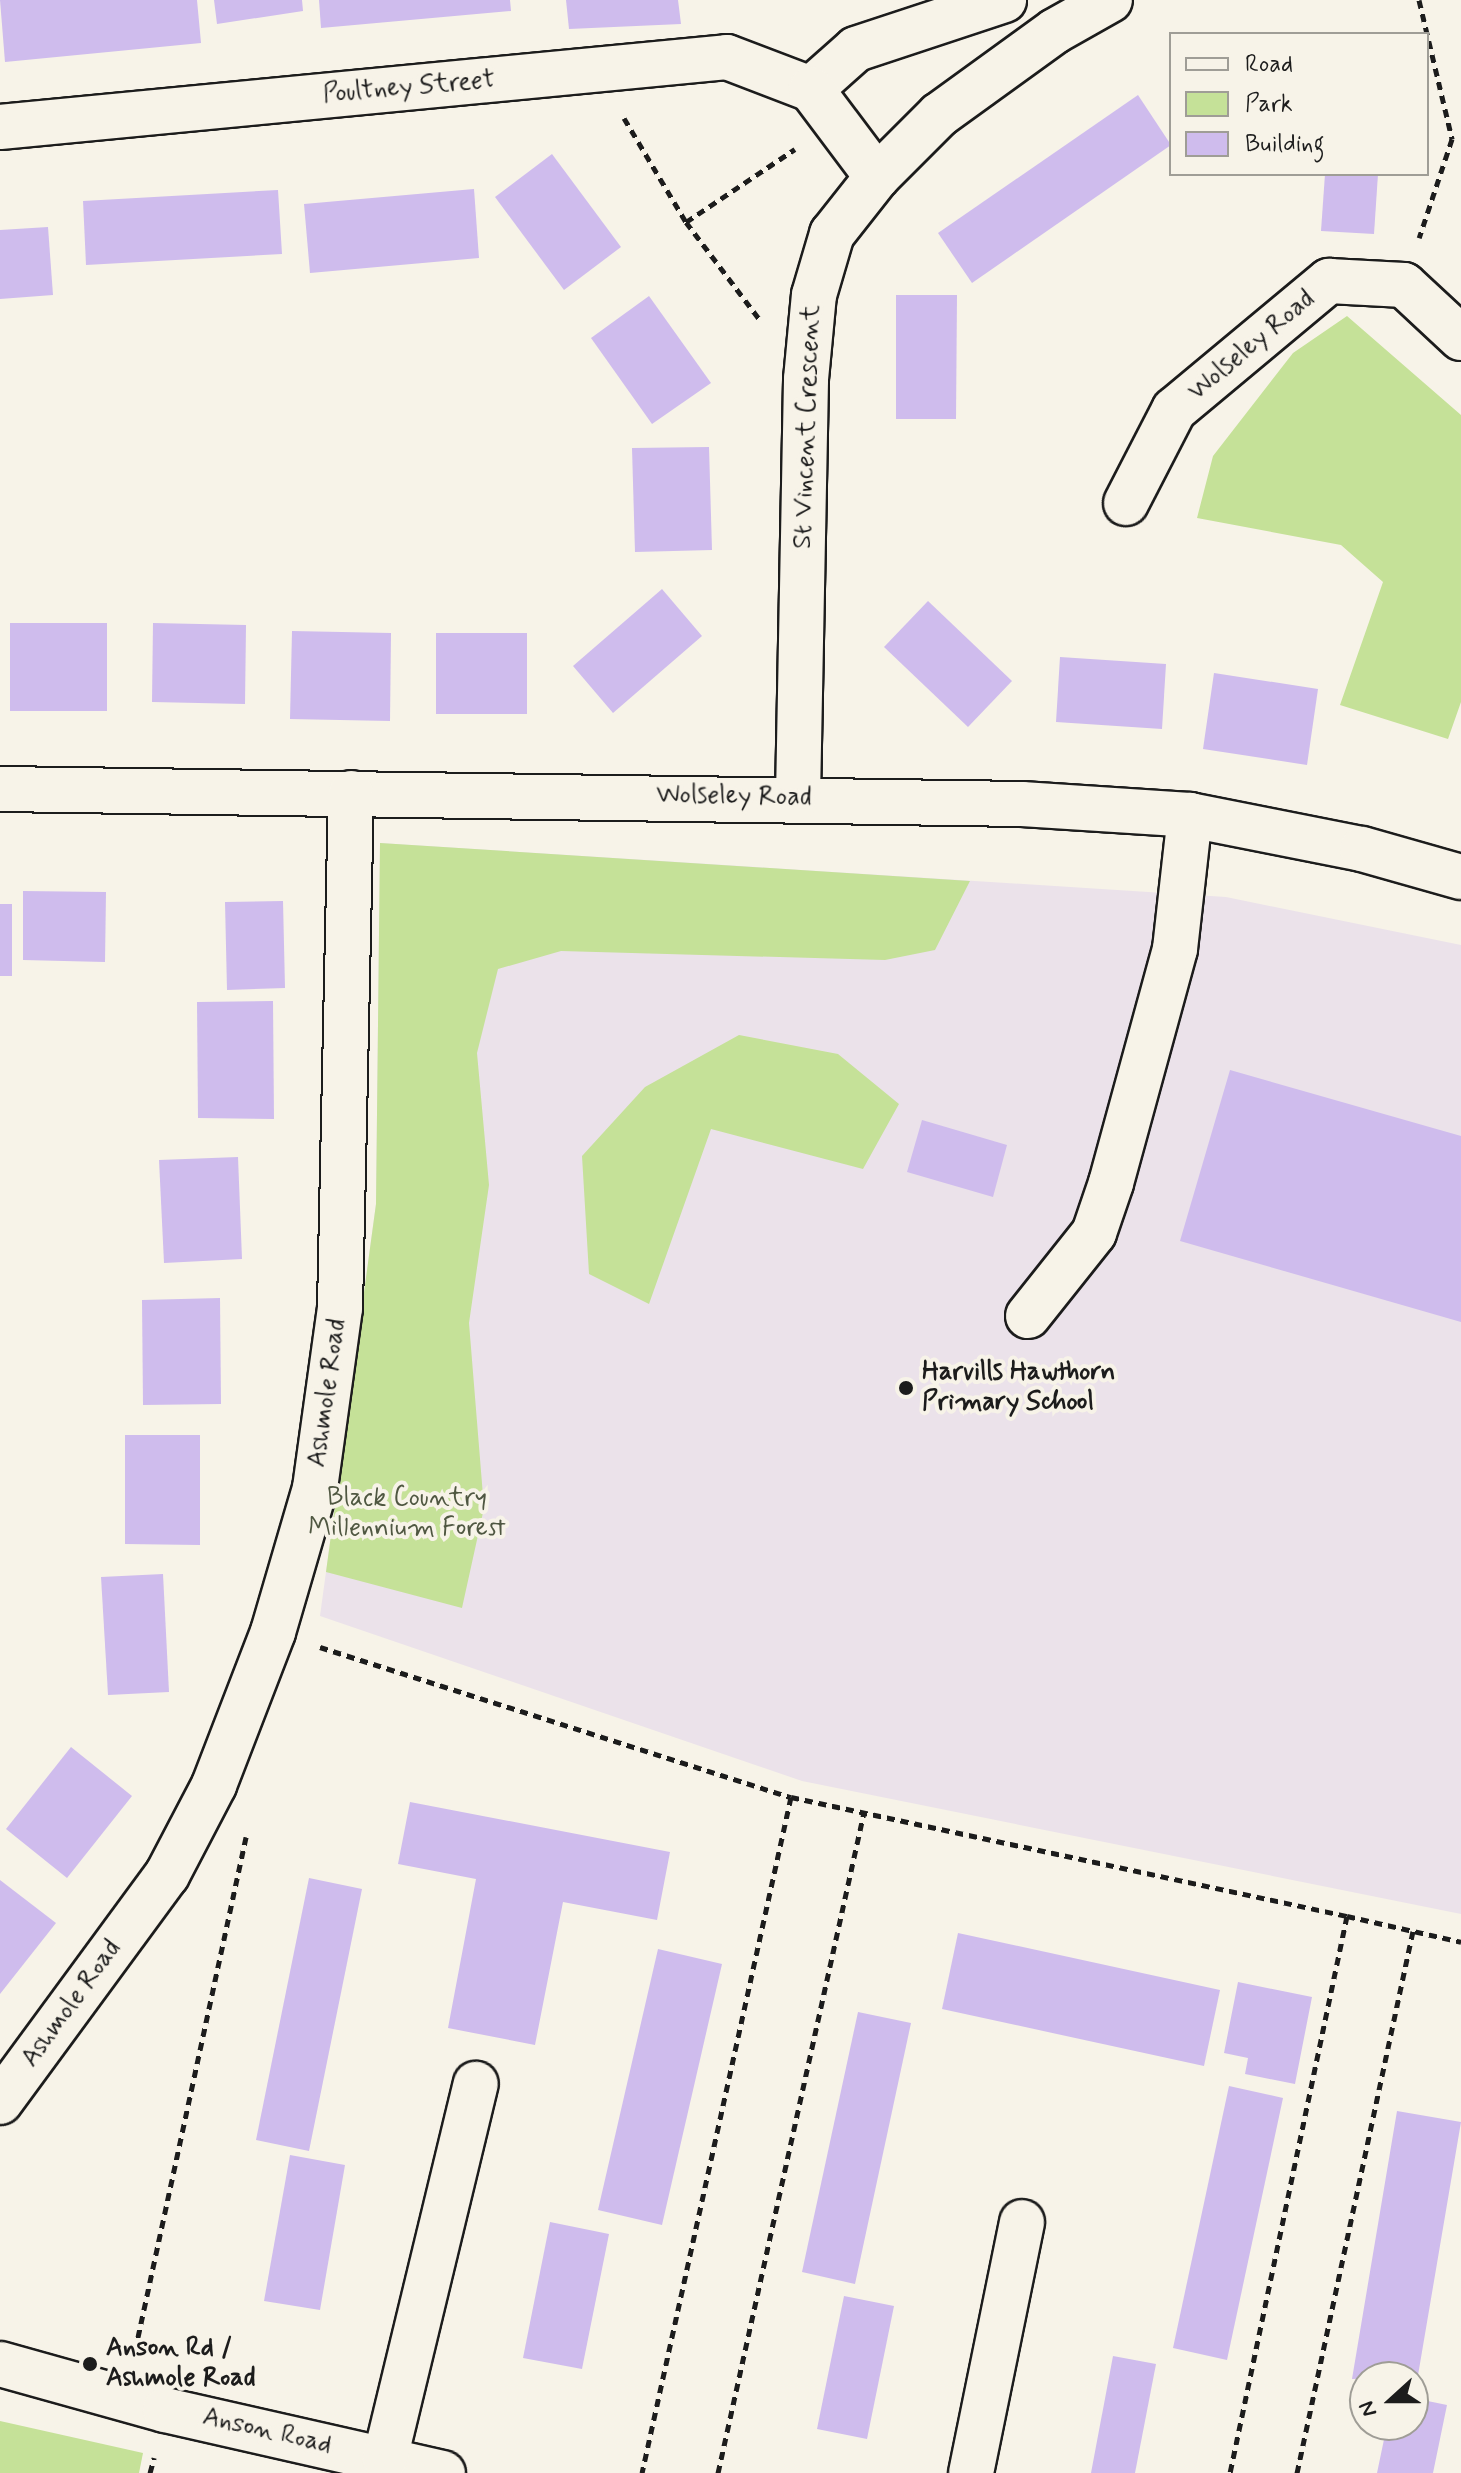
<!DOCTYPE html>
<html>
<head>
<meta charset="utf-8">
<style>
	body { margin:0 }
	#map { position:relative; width:1461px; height:2473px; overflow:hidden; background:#f7f3e8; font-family:Mynerve,sans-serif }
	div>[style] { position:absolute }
	.built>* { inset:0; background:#ebe2ea }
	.green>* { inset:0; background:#c5e198 }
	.building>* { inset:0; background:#cfbced }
	.path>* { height:5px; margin-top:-2.5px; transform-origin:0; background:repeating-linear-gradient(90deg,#1c1c1c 0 8px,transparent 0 14px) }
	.roads { filter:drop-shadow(2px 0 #1c1c1c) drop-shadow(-2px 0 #1c1c1c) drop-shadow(0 2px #1c1c1c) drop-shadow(0 -2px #1c1c1c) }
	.minor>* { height:44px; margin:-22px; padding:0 22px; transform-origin:22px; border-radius:22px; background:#f7f3e8 }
	.dots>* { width:22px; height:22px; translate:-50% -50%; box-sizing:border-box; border:4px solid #f7f3e8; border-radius:50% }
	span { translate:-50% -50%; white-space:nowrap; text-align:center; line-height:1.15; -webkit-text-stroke:8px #f7f3e8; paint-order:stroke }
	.street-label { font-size:26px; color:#1c1c1c }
	.poi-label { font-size:26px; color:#1c1c1c; font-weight:700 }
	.left { translate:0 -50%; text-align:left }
	.park-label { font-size:26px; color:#4f5741 }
	.legend { position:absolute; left:1169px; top:32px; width:260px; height:144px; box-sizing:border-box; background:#f7f3e8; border:2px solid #9f9d96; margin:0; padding:10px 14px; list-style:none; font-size:24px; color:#1c1c1c }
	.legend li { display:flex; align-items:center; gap:16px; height:40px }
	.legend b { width:40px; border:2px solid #9f9d96 }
	.north { position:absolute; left:1349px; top:2361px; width:80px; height:80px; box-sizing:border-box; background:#f7f3e8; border:2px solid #9f9d96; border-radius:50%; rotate:249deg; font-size:22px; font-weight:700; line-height:32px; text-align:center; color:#1c1c1c }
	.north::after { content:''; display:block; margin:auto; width:28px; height:36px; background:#1c1c1c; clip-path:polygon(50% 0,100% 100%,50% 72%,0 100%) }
</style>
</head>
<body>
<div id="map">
	<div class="built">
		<div style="clip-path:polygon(380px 843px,1226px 897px,1461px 945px,1461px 1914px,802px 1781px,320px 1616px,376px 1204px)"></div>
	</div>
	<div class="green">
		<div style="clip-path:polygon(1347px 316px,1461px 415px,1461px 702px,1448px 739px,1340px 705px,1383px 582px,1341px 545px,1197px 518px,1213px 456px,1293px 353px)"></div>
		<div style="clip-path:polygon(380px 843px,970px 881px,935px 950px,885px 960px,561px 951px,498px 969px,477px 1053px,489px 1185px,469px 1323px,484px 1508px,462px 1608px,326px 1572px,376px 1204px)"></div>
		<div style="clip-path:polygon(739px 1035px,838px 1054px,899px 1104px,863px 1169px,711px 1129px,649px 1304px,589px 1274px,582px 1156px,645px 1087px)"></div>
		<div style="clip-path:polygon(0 2421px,143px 2453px,139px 2473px,0 2473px)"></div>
	</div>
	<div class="building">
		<div style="clip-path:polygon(0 0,197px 0,201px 43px,5px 62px)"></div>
		<div style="clip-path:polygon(214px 0,302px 0,303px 11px,217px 24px)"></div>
		<div style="clip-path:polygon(319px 0,510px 0,511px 11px,321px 28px)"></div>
		<div style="clip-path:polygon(566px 0,678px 0,681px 24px,569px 29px)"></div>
		<div style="clip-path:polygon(1138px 95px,1171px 145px,972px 283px,938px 233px)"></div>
		<div style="clip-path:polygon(552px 154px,621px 247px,564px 290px,495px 197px)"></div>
		<div style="clip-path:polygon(1325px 174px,1378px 174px,1374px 234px,1321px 231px)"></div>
		<div style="clip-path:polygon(474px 189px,479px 258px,310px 273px,304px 204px)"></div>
		<div style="clip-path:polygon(278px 190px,282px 254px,86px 265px,83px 201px)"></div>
		<div style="clip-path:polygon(48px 227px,53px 295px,0 299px,0 230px)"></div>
		<div style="clip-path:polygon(896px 295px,957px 295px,956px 419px,896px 419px)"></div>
		<div style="clip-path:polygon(649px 296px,711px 383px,652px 424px,591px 338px)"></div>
		<div style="clip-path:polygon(709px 447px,712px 550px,635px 552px,632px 448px)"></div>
		<div style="clip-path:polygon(662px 589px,702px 636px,613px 713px,573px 666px)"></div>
		<div style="clip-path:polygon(928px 601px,1012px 681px,968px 727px,884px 647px)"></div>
		<div style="clip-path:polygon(10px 623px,107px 623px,107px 711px,10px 711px)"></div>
		<div style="clip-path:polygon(153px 623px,246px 625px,245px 704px,152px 702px)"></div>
		<div style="clip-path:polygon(292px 631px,391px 633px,390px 721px,290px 719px)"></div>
		<div style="clip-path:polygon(436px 633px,527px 633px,527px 714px,436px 714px)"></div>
		<div style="clip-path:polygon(1060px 657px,1166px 664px,1162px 729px,1056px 722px)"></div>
		<div style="clip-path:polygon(1214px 673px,1318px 689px,1307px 765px,1203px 749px)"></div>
		<div style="clip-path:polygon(23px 891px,106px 892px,105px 962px,23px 960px)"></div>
		<div style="clip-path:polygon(283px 901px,285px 988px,227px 990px,225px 902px)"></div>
		<div style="clip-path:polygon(0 904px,12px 904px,12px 976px,0 976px)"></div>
		<div style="clip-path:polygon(273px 1001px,274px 1119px,198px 1118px,197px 1002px)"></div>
		<div style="clip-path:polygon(1230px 1070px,1461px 1136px,1461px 1322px,1180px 1241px)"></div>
		<div style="clip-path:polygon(922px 1120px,1007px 1145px,993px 1197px,907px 1172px)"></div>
		<div style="clip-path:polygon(238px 1157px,242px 1259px,164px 1263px,159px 1160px)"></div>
		<div style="clip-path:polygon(220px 1298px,221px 1404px,143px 1405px,142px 1300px)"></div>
		<div style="clip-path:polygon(125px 1435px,200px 1435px,200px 1545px,125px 1544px)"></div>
		<div style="clip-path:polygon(163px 1574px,169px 1692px,108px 1695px,101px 1577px)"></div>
		<div style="clip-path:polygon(71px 1747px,132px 1796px,67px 1878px,6px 1829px)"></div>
		<div style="clip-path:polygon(410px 1802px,670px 1852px,657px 1920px,563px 1902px,535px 2045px,448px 2028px,476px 1879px,398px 1864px)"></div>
		<div style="clip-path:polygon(309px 1878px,362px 1889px,309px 2151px,256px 2140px)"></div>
		<div style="clip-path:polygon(0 1880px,56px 1923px,0 1994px)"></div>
		<div style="clip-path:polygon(958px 1933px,1220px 1990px,1204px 2066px,942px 2009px)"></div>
		<div style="clip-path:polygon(658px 1949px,722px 1964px,662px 2225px,598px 2210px)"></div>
		<div style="clip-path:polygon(1238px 1982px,1312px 1997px,1295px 2084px,1245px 2074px,1248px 2058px,1224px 2053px)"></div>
		<div style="clip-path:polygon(858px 2012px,911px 2023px,855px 2284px,802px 2272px)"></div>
		<div style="clip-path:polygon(1229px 2086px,1283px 2098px,1227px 2360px,1173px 2348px)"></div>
		<div style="clip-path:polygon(1397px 2111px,1461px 2122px,1415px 2393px,1413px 2377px,1352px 2379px)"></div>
		<div style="clip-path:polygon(290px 2155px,345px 2165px,320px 2310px,264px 2301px)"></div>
		<div style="clip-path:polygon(550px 2222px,609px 2234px,582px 2369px,523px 2358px)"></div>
		<div style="clip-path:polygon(844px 2296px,894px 2306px,867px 2439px,817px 2429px)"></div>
		<div style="clip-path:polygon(1113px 2356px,1156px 2364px,1135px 2473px,1091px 2473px)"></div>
		<div style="clip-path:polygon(1413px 2398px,1447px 2405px,1433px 2473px,1377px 2473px,1387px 2425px,1413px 2425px)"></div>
	</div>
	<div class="path">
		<div style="left:1419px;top:0;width:143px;rotate:76.6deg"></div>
		<div style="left:1452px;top:139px;width:104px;rotate:108.4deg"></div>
		<div style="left:624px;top:118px;width:121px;rotate:59.2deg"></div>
		<div style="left:686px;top:222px;width:124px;rotate:52.9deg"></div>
		<div style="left:686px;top:222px;width:131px;rotate:-33.8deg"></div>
		<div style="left:320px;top:1647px;width:494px;rotate:17.7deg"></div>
		<div style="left:791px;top:1797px;width:692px;rotate:102.43deg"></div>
		<div style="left:791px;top:1797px;width:569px;rotate:12.08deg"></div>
		<div style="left:1347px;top:1916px;width:569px;rotate:101.86deg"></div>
		<div style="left:1347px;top:1916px;width:117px;rotate:12.8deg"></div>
		<div style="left:135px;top:2351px;width:526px;rotate:-77.81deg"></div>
		<div style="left:150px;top:2473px;width:16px;rotate:-75deg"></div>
		<div style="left:718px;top:2473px;width:677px;rotate:-77.54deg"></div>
		<div style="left:1297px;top:2473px;width:554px;rotate:-77.92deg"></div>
	</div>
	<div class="roads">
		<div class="minor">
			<div style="left:811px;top:89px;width:60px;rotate:-41.6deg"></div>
			<div style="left:856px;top:49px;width:156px;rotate:-18.3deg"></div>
			<div style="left:0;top:127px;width:730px;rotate:-5.5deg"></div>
			<div style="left:727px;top:57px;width:90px;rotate:20.9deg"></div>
			<div style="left:811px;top:89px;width:110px;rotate:53.1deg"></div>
			<div style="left:1126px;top:503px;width:105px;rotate:-62.7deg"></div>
			<div style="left:1174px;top:410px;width:202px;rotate:-39.8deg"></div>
			<div style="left:1329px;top:281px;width:75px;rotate:3.1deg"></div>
			<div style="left:1404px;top:285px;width:78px;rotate:42.9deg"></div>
			<div style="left:0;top:789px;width:1022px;rotate:0.84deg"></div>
			<div style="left:1022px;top:804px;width:168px;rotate:3.7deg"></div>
			<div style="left:1190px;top:815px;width:175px;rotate:11.2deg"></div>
			<div style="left:1362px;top:849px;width:103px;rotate:15.8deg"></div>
			<div style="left:798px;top:797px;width:418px;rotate:-88.9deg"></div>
			<div style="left:806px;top:379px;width:84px;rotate:-84.6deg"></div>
			<div style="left:814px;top:295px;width:64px;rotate:-73.6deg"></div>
			<div style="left:832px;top:234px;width:73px;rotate:-51.7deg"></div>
			<div style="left:877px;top:177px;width:88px;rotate:-45deg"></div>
			<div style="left:939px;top:115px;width:143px;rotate:-35.9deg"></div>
			<div style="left:1055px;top:31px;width:63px;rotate:-29.4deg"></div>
			<div style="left:1028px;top:1316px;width:106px;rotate:-51.5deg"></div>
			<div style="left:1094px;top:1233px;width:53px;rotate:-71.2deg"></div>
			<div style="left:1111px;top:1183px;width:243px;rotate:-74.7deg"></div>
			<div style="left:1175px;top:949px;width:135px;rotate:-83.6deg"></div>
			<div style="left:0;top:2102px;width:282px;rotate:-53.7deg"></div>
			<div style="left:167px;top:1875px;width:102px;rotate:-62.4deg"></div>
			<div style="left:214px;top:1785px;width:164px;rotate:-68.9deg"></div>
			<div style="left:273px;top:1632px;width:150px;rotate:-73.7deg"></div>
			<div style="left:315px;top:1488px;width:182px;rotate:-82.1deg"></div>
			<div style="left:340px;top:1308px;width:515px;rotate:-88.78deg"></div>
			<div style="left:0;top:2364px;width:171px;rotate:15.6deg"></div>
			<div style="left:165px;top:2410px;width:285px;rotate:12.8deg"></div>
			<div style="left:385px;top:2459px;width:386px;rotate:-76.4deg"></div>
			<div style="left:971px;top:2473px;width:256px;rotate:-78.5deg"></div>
		</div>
	</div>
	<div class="dots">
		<div style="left:906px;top:1388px;background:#1c1c1c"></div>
		<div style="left:90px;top:2364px;background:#1c1c1c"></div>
	</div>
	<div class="street-label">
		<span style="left:409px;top:88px;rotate:-5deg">Poultney Street</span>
		<span style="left:1252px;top:346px;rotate:-40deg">Wolseley Road</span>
		<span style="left:808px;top:427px;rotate:-88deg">St Vincent Crescent</span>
		<span style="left:734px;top:797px;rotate:1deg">Wolseley Road</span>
		<span style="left:328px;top:1393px;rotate:-82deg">Ashmole Road</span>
		<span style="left:72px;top:2004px;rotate:-54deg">Ashmole Road</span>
		<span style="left:267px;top:2432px;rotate:13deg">Anson Road</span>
	</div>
	<div class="poi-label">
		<span class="left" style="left:922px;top:1388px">Harvills Hawthorn<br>Primary School</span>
		<span class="left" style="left:106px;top:2364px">Anson Rd /<br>Ashmole Road</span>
	</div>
	<div class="park-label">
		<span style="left:407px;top:1514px">Black Country<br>Millennium Forest</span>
	</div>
	<ul class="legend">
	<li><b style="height:10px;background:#f7f3e8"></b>Road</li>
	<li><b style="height:22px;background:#c5e198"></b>Park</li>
	<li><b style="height:22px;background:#cfbced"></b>Building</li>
	</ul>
	<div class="north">N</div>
</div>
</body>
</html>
